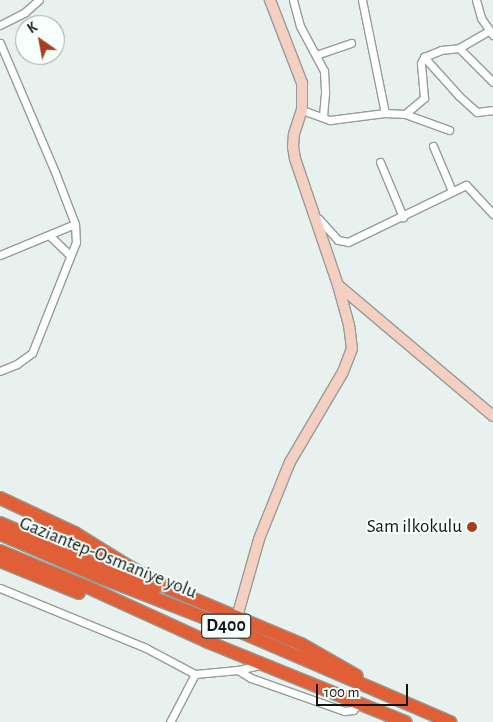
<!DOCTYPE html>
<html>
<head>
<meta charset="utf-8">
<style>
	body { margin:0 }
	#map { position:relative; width:493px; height:722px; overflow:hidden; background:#e9f1ee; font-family:"Alegreya Sans",sans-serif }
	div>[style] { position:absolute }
	.roads { filter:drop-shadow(1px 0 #959d99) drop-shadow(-1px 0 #959d99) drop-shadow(0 1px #959d99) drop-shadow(0 -1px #959d99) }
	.street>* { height:7px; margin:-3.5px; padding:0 3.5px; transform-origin:3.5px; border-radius:3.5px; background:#fff }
	.secondary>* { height:10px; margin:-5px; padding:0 5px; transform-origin:5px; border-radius:5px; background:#f6cfc3 }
	.highway>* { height:12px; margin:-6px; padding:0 6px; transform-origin:6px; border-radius:6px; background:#e05f37 }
	.dots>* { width:14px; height:14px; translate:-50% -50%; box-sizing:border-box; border:2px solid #f6fffb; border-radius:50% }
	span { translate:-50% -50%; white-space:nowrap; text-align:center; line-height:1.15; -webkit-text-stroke:4px #f6fffb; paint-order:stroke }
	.shield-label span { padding:1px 4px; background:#f6fffb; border:1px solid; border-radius:4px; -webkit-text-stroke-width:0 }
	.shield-label { font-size:18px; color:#131615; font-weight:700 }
	.poi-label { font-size:19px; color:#131615 }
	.right { translate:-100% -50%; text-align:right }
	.street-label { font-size:19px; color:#131615 }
	.north { position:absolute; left:15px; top:15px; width:50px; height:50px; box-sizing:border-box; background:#f6fffb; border:1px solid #9ba29f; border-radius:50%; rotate:327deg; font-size:14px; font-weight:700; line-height:20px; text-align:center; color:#131615 }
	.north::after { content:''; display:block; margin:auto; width:18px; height:22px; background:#a73f1f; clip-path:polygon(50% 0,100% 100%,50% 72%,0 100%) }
	.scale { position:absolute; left:316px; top:684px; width:92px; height:22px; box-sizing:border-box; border:2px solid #131615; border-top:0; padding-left:6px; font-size:15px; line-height:18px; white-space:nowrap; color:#131615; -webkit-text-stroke:4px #f6fffb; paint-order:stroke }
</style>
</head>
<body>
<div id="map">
	<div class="roads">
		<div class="street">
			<div style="left:293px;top:0;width:27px;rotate:75deg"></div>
			<div style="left:300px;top:26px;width:51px;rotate:61.9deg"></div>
			<div style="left:324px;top:71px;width:22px;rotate:87deg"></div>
			<div style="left:325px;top:93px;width:24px;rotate:95deg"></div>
			<div style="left:362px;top:0;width:115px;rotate:78.5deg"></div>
			<div style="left:476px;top:0;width:19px;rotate:74deg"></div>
			<div style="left:481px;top:18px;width:21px;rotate:55deg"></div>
			<div style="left:0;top:25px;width:28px;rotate:-27deg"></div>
			<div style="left:25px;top:12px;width:18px;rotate:-41deg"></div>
			<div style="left:0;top:43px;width:140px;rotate:66.9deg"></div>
			<div style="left:55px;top:172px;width:56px;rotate:69deg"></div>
			<div style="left:75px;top:224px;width:18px;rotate:87deg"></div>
			<div style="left:76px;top:242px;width:119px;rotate:111.6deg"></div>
			<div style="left:32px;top:353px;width:19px;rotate:144deg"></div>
			<div style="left:17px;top:364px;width:18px;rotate:158deg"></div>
			<div style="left:459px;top:48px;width:48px;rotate:45deg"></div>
			<div style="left:316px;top:55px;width:37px;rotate:-19deg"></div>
			<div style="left:424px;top:57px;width:52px;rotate:48.1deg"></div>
			<div style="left:459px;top:96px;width:24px;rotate:42deg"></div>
			<div style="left:477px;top:112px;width:16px;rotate:-7deg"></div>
			<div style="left:302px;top:110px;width:30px;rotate:20deg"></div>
			<div style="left:330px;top:120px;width:55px;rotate:-7.3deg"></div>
			<div style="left:385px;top:113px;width:20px;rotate:3deg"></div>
			<div style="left:405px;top:114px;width:25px;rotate:-40deg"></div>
			<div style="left:424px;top:98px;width:35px;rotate:-95deg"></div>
			<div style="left:421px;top:63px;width:7px;rotate:-63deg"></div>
			<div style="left:424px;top:57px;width:18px;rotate:-22deg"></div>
			<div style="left:441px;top:50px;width:18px;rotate:-6deg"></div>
			<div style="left:459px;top:48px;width:34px;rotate:-30deg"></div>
			<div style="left:405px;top:114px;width:47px;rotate:20deg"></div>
			<div style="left:433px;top:146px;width:49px;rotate:67.1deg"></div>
			<div style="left:380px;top:162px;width:60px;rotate:67.3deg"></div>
			<div style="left:319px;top:219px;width:28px;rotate:48deg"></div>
			<div style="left:338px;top:240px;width:10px;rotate:11deg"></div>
			<div style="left:348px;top:242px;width:131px;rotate:-25.8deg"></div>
			<div style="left:466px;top:185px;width:40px;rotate:47deg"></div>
			<div style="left:50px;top:236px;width:28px;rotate:44deg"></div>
			<div style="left:0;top:255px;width:81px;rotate:-22.5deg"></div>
			<div style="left:0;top:588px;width:158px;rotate:22.3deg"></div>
			<div style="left:146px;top:648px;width:55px;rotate:28deg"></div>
			<div style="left:195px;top:674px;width:54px;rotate:117.5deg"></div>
			<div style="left:238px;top:670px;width:15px;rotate:32deg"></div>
			<div style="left:251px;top:678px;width:99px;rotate:19.5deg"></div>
			<div style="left:344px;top:711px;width:9px;rotate:-6deg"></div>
			<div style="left:353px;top:710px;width:9px;rotate:-49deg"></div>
			<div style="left:195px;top:674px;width:43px;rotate:-5.3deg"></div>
			<div style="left:238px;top:670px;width:22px;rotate:-13deg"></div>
		</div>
		<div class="secondary">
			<div style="left:338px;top:285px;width:203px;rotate:40.2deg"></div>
			<div style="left:237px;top:617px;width:81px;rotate:-74.2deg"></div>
			<div style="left:259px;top:539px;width:83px;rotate:-68.1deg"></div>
			<div style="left:290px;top:462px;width:104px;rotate:-59.5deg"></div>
			<div style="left:343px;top:372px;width:25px;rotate:-69deg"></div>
			<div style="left:352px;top:349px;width:24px;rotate:-97deg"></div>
			<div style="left:349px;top:325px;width:41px;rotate:-105.4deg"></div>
			<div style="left:338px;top:285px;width:133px;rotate:-108.8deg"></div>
			<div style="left:295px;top:159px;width:12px;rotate:-99deg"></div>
			<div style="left:293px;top:147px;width:13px;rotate:-86deg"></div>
			<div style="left:294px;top:134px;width:25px;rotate:-72deg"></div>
			<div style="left:302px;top:110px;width:27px;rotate:-90deg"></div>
			<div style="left:302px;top:83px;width:89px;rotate:-111.1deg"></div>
		</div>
		<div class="highway">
			<div style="left:0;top:498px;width:83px;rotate:25deg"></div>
			<div style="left:75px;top:533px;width:57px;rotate:32deg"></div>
			<div style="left:123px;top:563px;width:54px;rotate:29deg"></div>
			<div style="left:170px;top:589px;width:142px;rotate:22.8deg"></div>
			<div style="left:301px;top:644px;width:64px;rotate:29.7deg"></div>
			<div style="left:0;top:523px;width:168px;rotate:23.5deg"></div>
			<div style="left:0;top:534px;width:111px;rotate:23.3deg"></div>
			<div style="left:102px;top:578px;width:149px;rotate:21.2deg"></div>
			<div style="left:241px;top:632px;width:228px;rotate:23.3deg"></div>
			<div style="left:0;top:551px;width:102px;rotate:22.5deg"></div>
			<div style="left:94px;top:590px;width:125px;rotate:24.5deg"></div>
			<div style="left:208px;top:642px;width:213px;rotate:22.1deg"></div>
			<div style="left:0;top:561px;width:85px;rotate:22.1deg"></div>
		</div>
	</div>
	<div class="dots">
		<div style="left:472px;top:527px;background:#a73f1f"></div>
	</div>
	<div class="shield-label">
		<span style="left:226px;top:626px">D400</span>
	</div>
	<div class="poi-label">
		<span class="right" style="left:462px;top:527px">Sam ilkokulu</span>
	</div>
	<div class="street-label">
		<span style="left:108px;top:558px;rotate:22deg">Gaziantep-Osmaniye yolu</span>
	</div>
	<div class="north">K</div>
	<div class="scale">100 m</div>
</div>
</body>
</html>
